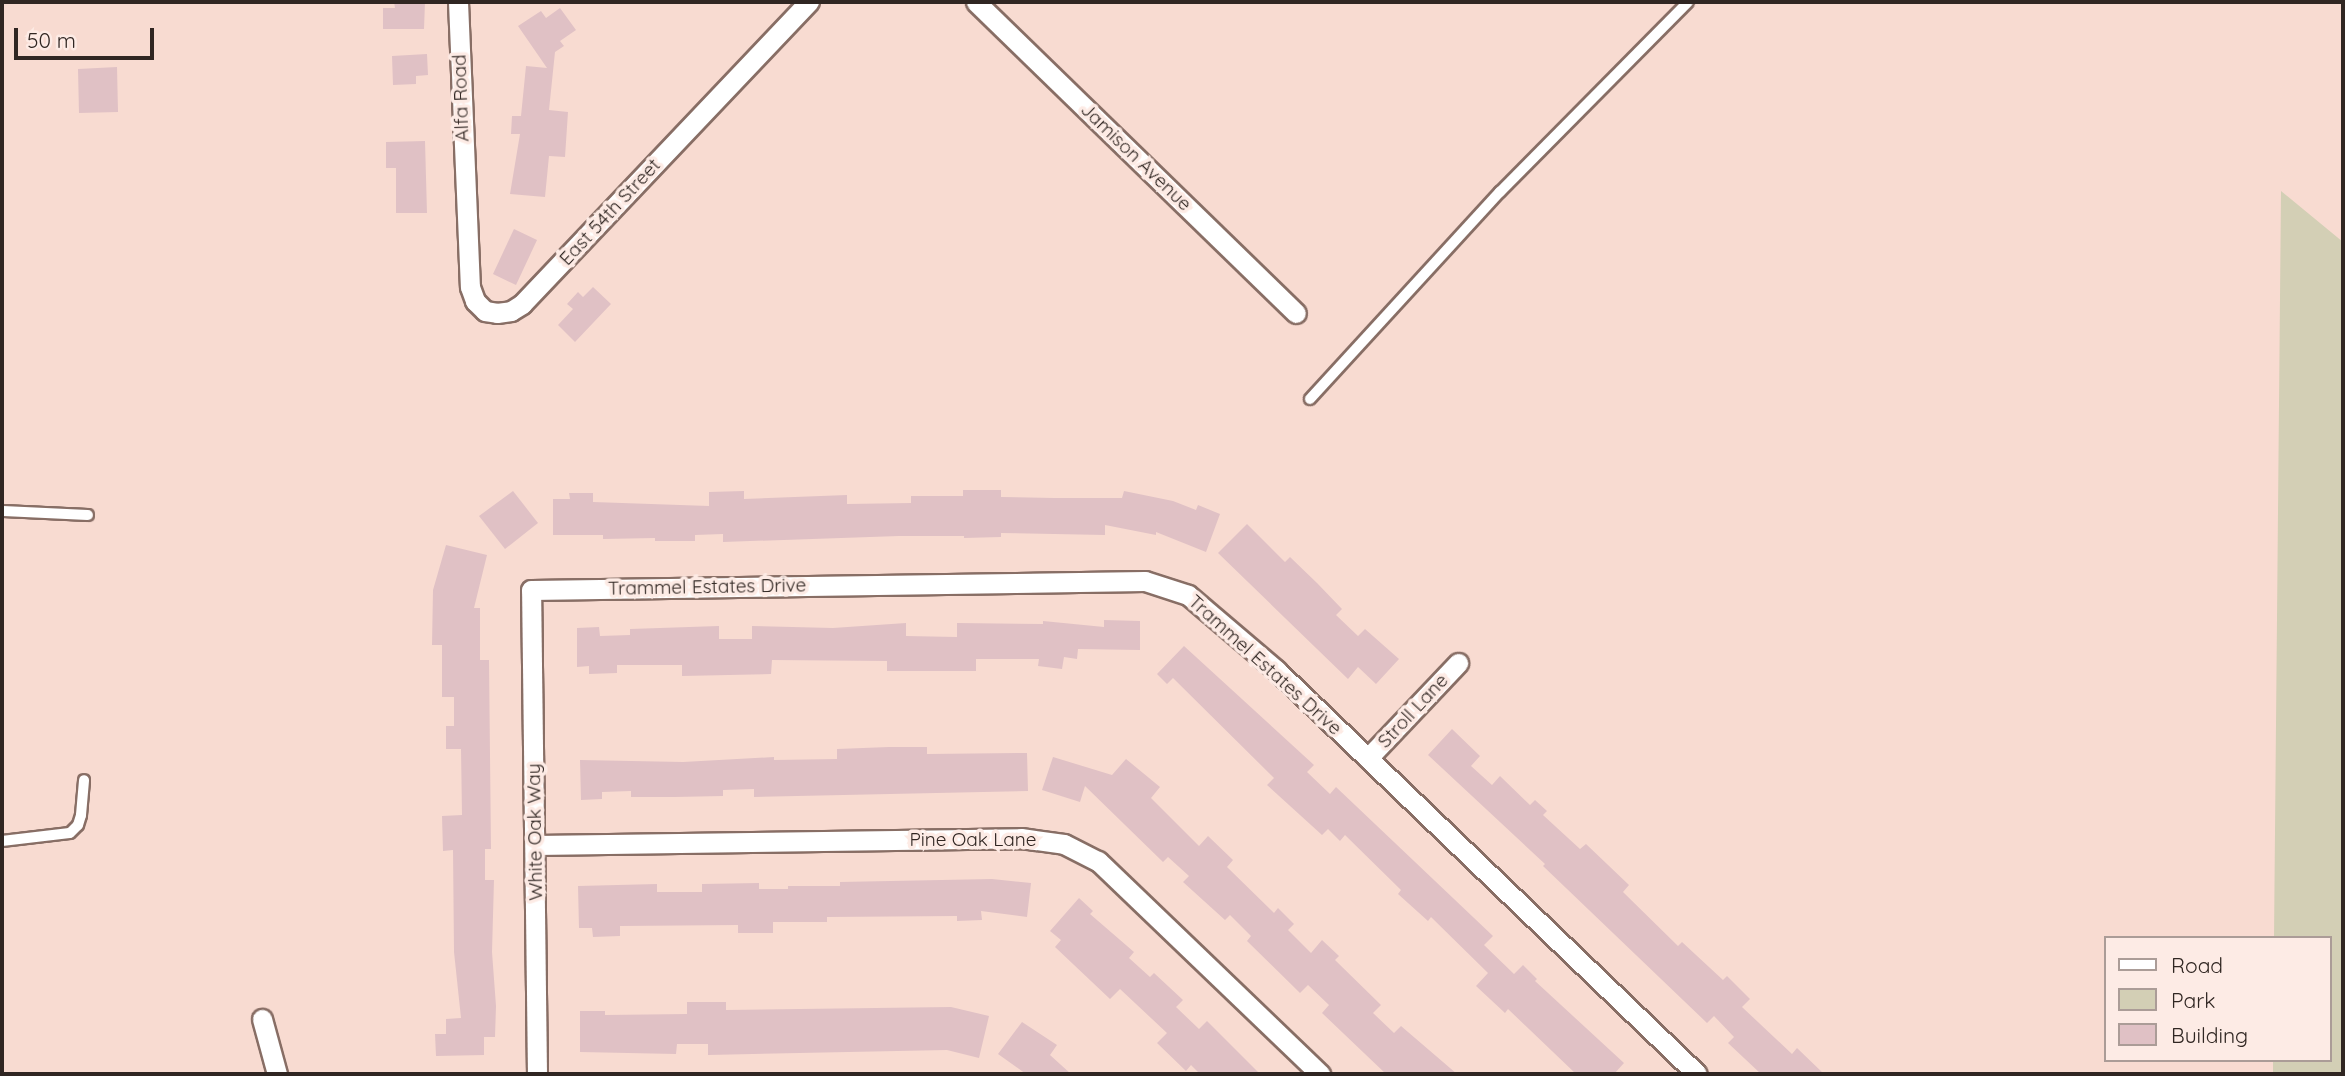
<!DOCTYPE html>
<html>
<head>
<meta charset="utf-8">
<style>
	body { margin:0 }
	#map { position:relative; width:2345px; height:1076px; overflow:hidden; background:#f8dbd1; font-family:Quicksand,sans-serif }
	div>[style] { position:absolute }
	.green>* { inset:0; background:#d3cfb5 }
	.building>* { inset:0; background:#e0c1c5 }
	.roads { filter:drop-shadow(2px 0 #886e65) drop-shadow(-2px 0 #886e65) drop-shadow(0 2px #886e65) drop-shadow(0 -2px #886e65) }
	.lane>* { height:10px; margin:-5px; padding:0 5px; transform-origin:5px; border-radius:5px; background:#fff }
	.street>* { height:19px; margin:-9.5px; padding:0 9.5px; transform-origin:9.5px; border-radius:9.5px; background:#fff }
	span { translate:-50% -50%; white-space:nowrap; text-align:center; line-height:1.15; -webkit-text-stroke:7px #fdebe5; paint-order:stroke }
	.street-label { font-size:19px; color:#302622 }
	.frame { position:absolute; inset:0; border:4px solid #302622; pointer-events:none }
	.legend { position:absolute; left:2104px; top:936px; width:228px; height:126px; box-sizing:border-box; background:#fdebe5; border:2px solid #ab9c97; margin:0; padding:9px 12px; list-style:none; font-size:21px; color:#302622 }
	.legend li { display:flex; align-items:center; gap:14px; height:35px }
	.legend b { width:35px; border:2px solid #ab9c97 }
	.scale { position:absolute; left:14px; top:28px; width:140px; height:32px; box-sizing:border-box; border:4px solid #302622; border-top:0; padding-left:9px; font-size:21px; line-height:24px; white-space:nowrap; color:#302622; -webkit-text-stroke:5px #fdebe5; paint-order:stroke }
</style>
</head>
<body>
<div id="map">
	<div class="green">
		<div style="clip-path:polygon(2281px 191px,2343px 242px,2343px 1074px,2273px 1074px,2273px 1060px,2329px 1060px,2329px 938px,2274px 938px)"></div>
	</div>
	<div class="building">
		<div style="clip-path:polygon(394px 2px,425px 2px,424px 29px,383px 29px,383px 8px,395px 8px)"></div>
		<div style="clip-path:polygon(560px 8px,576px 30px,560px 41px,564px 46px,555px 52px,549px 110px,568px 112px,565px 157px,549px 156px,545px 197px,510px 194px,520px 134px,511px 134px,512px 116px,521px 116px,526px 66px,547px 68px,518px 26px,541px 11px,546px 18px)"></div>
		<div style="clip-path:polygon(427px 54px,428px 75px,416px 76px,416px 84px,393px 85px,392px 56px)"></div>
		<div style="clip-path:polygon(117px 67px,118px 112px,79px 113px,78px 69px)"></div>
		<div style="clip-path:polygon(425px 141px,427px 213px,396px 213px,396px 168px,386px 168px,386px 142px)"></div>
		<div style="clip-path:polygon(514px 229px,537px 240px,516px 285px,493px 274px)"></div>
		<div style="clip-path:polygon(593px 287px,611px 304px,575px 342px,558px 325px,573px 309px,567px 304px,578px 292px,583px 297px)"></div>
		<div style="clip-path:polygon(963px 490px,1001px 490px,1001px 497px,1054px 498px,1122px 498px,1124px 491px,1173px 501px,1196px 510px,1198px 505px,1220px 514px,1206px 552px,1156px 532px,1156px 535px,1105px 525px,1105px 535px,1001px 533px,1001px 537px,964px 538px,964px 536px,899px 536px,723px 542px,723px 534px,695px 535px,695px 541px,655px 541px,655px 538px,603px 539px,603px 535px,553px 535px,553px 499px,570px 499px,569px 493px,593px 493px,593px 502px,709px 506px,709px 492px,744px 491px,744px 499px,847px 495px,847px 504px,911px 503px,911px 496px,963px 496px)"></div>
		<div style="clip-path:polygon(513px 491px,538px 523px,505px 549px,479px 516px)"></div>
		<div style="clip-path:polygon(1247px 524px,1285px 562px,1290px 557px,1317px 583px,1342px 609px,1336px 615px,1358px 636px,1365px 629px,1399px 659px,1376px 684px,1358px 667px,1348px 679px,1218px 553px)"></div>
		<div style="clip-path:polygon(446px 545px,487px 555px,474px 608px,480px 608px,480px 660px,489px 660px,491px 849px,485px 849px,485px 880px,494px 880px,492px 952px,496px 1006px,495px 1037px,484px 1037px,484px 1055px,436px 1056px,435px 1034px,446px 1034px,446px 1019px,461px 1018px,454px 952px,453px 850px,443px 851px,442px 816px,462px 815px,461px 749px,446px 749px,446px 726px,454px 726px,454px 697px,442px 697px,442px 645px,432px 645px,433px 590px)"></div>
		<div style="clip-path:polygon(1104px 620px,1140px 621px,1140px 650px,1078px 649px,1077px 659px,1064px 657px,1062px 669px,1038px 666px,1039px 659px,976px 659px,976px 671px,887px 671px,887px 661px,772px 660px,771px 674px,682px 676px,682px 665px,617px 665px,617px 673px,589px 674px,589px 666px,577px 667px,577px 628px,599px 627px,600px 636px,630px 635px,630px 629px,719px 626px,719px 639px,752px 639px,752px 626px,833px 628px,906px 623px,906px 636px,957px 637px,957px 623px,1043px 624px,1043px 621px,1104px 627px)"></div>
		<div style="clip-path:polygon(1184px 646px,1314px 765px,1307px 772px,1330px 794px,1336px 787px,1493px 936px,1484px 945px,1514px 974px,1523px 965px,1537px 979px,1535px 981px,1624px 1063px,1614px 1074px,1576px 1074px,1508px 1009px,1505px 1013px,1476px 986px,1488px 973px,1431px 917px,1428px 921px,1398px 894px,1401px 890px,1345px 835px,1340px 841px,1328px 829px,1322px 835px,1267px 785px,1274px 778px,1173px 678px,1167px 684px,1157px 674px)"></div>
		<div style="clip-path:polygon(1452px 729px,1480px 756px,1471px 766px,1492px 785px,1500px 776px,1530px 805px,1535px 800px,1547px 811px,1543px 815px,1580px 849px,1586px 844px,1629px 885px,1623px 892px,1678px 946px,1682px 942px,1723px 980px,1727px 976px,1750px 999px,1742px 1007px,1792px 1054px,1797px 1048px,1824px 1074px,1761px 1074px,1728px 1043px,1734px 1037px,1714px 1016px,1707px 1023px,1543px 866px,1545px 864px,1428px 755px)"></div>
		<div style="clip-path:polygon(889px 747px,927px 747px,927px 754px,1027px 753px,1028px 791px,754px 797px,754px 789px,723px 790px,723px 796px,674px 797px,631px 797px,631px 791px,602px 792px,602px 799px,581px 800px,580px 760px,683px 762px,774px 757px,774px 760px,837px 759px,837px 749px)"></div>
		<div style="clip-path:polygon(1053px 757px,1112px 775px,1126px 759px,1160px 787px,1151px 798px,1199px 846px,1208px 836px,1233px 860px,1227px 867px,1274px 913px,1278px 908px,1294px 924px,1288px 930px,1311px 953px,1322px 940px,1339px 956px,1335px 960px,1381px 1005px,1373px 1013px,1394px 1033px,1401px 1026px,1457px 1074px,1386px 1074px,1322px 1013px,1329px 1005px,1308px 985px,1300px 993px,1247px 941px,1251px 936px,1230px 915px,1225px 920px,1183px 882px,1189px 876px,1168px 857px,1163px 862px,1085px 786px,1080px 802px,1042px 790px)"></div>
		<div style="clip-path:polygon(992px 879px,1031px 883px,1027px 917px,981px 911px,982px 920px,957px 921px,957px 916px,827px 917px,827px 922px,773px 922px,773px 933px,738px 933px,738px 925px,620px 926px,620px 936px,593px 937px,592px 928px,579px 928px,578px 886px,657px 884px,657px 892px,702px 892px,702px 884px,759px 883px,759px 889px,788px 889px,788px 886px,840px 886px,840px 882px)"></div>
		<div style="clip-path:polygon(1079px 898px,1093px 911px,1090px 914px,1134px 952px,1129px 958px,1150px 977px,1154px 973px,1183px 1000px,1176px 1007px,1199px 1029px,1207px 1021px,1260px 1074px,1200px 1074px,1191px 1065px,1186px 1071px,1157px 1043px,1167px 1033px,1120px 989px,1110px 999px,1055px 947px,1061px 940px,1050px 931px)"></div>
		<div style="clip-path:polygon(687px 1002px,726px 1002px,726px 1010px,951px 1007px,989px 1016px,979px 1058px,947px 1050px,708px 1055px,708px 1044px,677px 1044px,676px 1054px,580px 1052px,580px 1011px,605px 1011px,605px 1015px,687px 1014px)"></div>
		<div style="clip-path:polygon(1022px 1022px,1057px 1045px,1050px 1055px,1071px 1074px,1026px 1074px,998px 1054px)"></div>
	</div>
	<div class="roads">
		<div class="lane">
			<div style="left:1310px;top:399px;width:281px;rotate:-47.5deg"></div>
			<div style="left:1500px;top:192px;width:267px;rotate:-45.3deg"></div>
			<div style="left:2px;top:511px;width:86px;rotate:2.7deg"></div>
			<div style="left:2px;top:841px;width:68px;rotate:-6.7deg"></div>
			<div style="left:70px;top:833px;width:11px;rotate:-45deg"></div>
			<div style="left:78px;top:825px;width:10px;rotate:-73deg"></div>
			<div style="left:81px;top:815px;width:35px;rotate:-85deg"></div>
		</div>
		<div class="street">
			<div style="left:458px;top:2px;width:285px;rotate:87.6deg"></div>
			<div style="left:470px;top:287px;width:15px;rotate:70deg"></div>
			<div style="left:475px;top:301px;width:14px;rotate:45deg"></div>
			<div style="left:485px;top:311px;width:12px;rotate:9deg"></div>
			<div style="left:497px;top:313px;width:14px;rotate:-8deg"></div>
			<div style="left:511px;top:311px;width:13px;rotate:-32deg"></div>
			<div style="left:522px;top:304px;width:417px;rotate:-46.5deg"></div>
			<div style="left:976px;top:2px;width:446px;rotate:44.2deg"></div>
			<div style="left:1368px;top:758px;width:131px;rotate:-46.5deg"></div>
			<div style="left:536px;top:845px;width:485px;rotate:-0.8deg"></div>
			<div style="left:1021px;top:838px;width:43px;rotate:7.9deg"></div>
			<div style="left:1064px;top:844px;width:38px;rotate:27deg"></div>
			<div style="left:1098px;top:861px;width:308px;rotate:43.8deg"></div>
			<div style="left:262px;top:1019px;width:57px;rotate:74.7deg"></div>
			<div style="left:537px;top:1074px;width:484px;rotate:-90.7deg"></div>
			<div style="left:531px;top:590px;width:614px;rotate:-0.84deg"></div>
			<div style="left:1145px;top:581px;width:45px;rotate:18deg"></div>
			<div style="left:1188px;top:595px;width:116px;rotate:40.4deg"></div>
			<div style="left:1276px;top:670px;width:583px;rotate:43.82deg"></div>
		</div>
	</div>
	<div class="street-label">
		<span style="left:461px;top:98px;rotate:-92deg">Alfa Road</span>
		<span style="left:1136px;top:157px;rotate:44deg">Jamison Avenue</span>
		<span style="left:610px;top:212px;rotate:-47deg">East 54th Street</span>
		<span style="left:707px;top:587px;rotate:-1deg">Trammel Estates Drive</span>
		<span style="left:1265px;top:665px;rotate:42deg">Trammel Estates Drive</span>
		<span style="left:1413px;top:711px;rotate:-47deg">Stroll Lane</span>
		<span style="left:535px;top:832px;rotate:-91deg">White Oak Way</span>
		<span style="left:973px;top:840px">Pine Oak Lane</span>
	</div>
	<div class="frame"></div>
	<ul class="legend">
	<li><b style="height:9px;background:#fff"></b>Road</li>
	<li><b style="height:19px;background:#d3cfb5"></b>Park</li>
	<li><b style="height:19px;background:#e0c1c5"></b>Building</li>
	</ul>
	<div class="scale">50 m</div>
</div>
</body>
</html>
